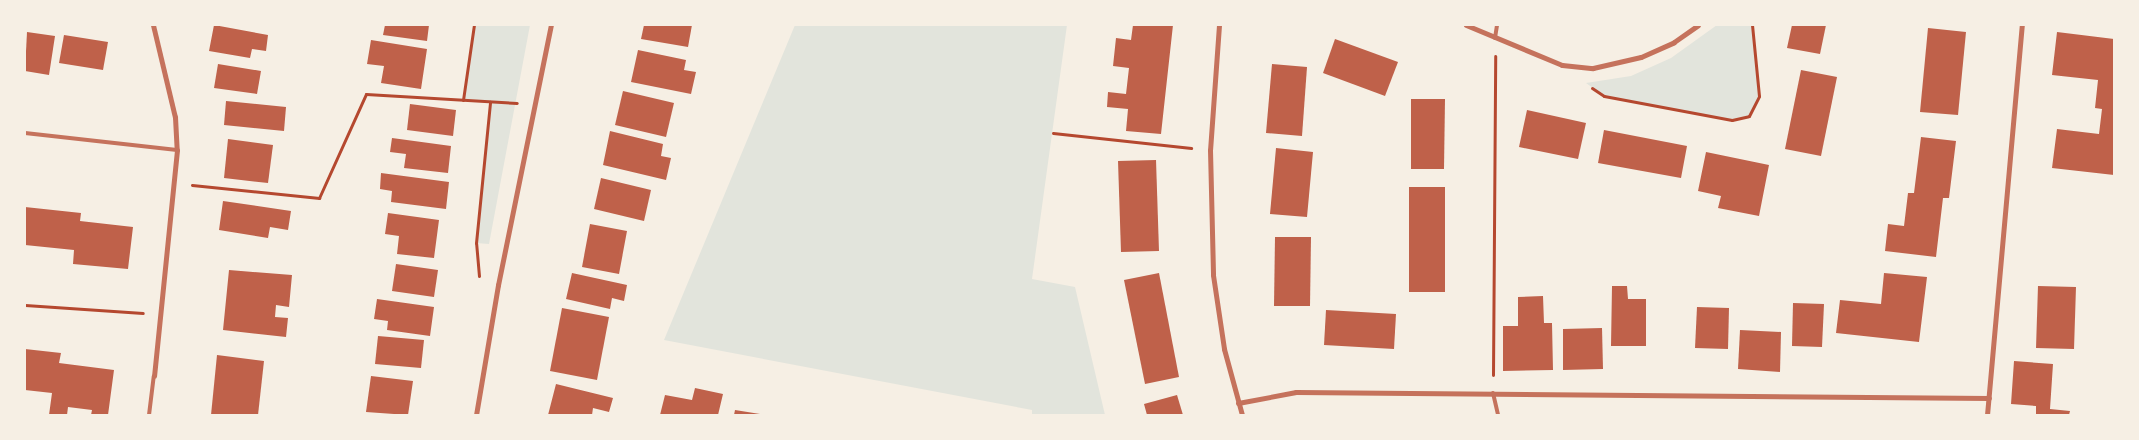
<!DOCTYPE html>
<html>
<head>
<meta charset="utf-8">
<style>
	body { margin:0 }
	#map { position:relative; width:2139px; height:440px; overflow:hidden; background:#f6efe4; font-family:"DejaVu Sans",sans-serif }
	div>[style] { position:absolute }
	.green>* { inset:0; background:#e2e4dc }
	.building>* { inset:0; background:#bf614a }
	.path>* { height:3px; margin:-1.5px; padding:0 1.5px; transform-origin:1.5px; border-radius:1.5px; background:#b5482f }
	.service>* { height:4px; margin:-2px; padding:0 2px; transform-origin:2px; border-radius:2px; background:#c5725c }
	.minor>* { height:5px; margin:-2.5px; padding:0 2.5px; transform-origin:2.5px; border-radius:2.5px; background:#c5725c }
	span { translate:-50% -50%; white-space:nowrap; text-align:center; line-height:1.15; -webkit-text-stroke:5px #f6efe4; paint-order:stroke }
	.frame { position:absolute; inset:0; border:26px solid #f6efe4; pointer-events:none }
</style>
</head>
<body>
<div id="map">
	<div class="green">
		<div style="clip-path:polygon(474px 25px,530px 25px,489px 244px,476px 243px,490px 102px,463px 100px)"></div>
		<div style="clip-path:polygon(795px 25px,1067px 25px,1032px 279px,1075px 287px,1105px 415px,1032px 415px,1032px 410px,664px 340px)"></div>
		<div style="clip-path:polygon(1717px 25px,1752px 25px,1759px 96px,1749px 116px,1732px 120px,1604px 96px,1586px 83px,1631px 76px,1671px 58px)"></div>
	</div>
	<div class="building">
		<div style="clip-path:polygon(214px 25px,268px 35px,266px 51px,252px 49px,250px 58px,209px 51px)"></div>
		<div style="clip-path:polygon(385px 25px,429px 25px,427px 41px,383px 35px)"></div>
		<div style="clip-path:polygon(644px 25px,692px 25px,688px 47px,641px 39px)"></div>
		<div style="clip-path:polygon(1133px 25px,1173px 25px,1161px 134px,1126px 131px,1128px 109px,1107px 107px,1108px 92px,1126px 94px,1129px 68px,1113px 66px,1116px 38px,1131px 40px)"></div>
		<div style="clip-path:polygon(1792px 25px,1826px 25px,1820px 54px,1787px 48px)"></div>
		<div style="clip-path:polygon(1928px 28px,1966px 32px,1958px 115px,1920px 112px)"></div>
		<div style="clip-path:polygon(27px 32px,55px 36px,49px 75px,25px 71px)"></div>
		<div style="clip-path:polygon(2057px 32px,2114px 39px,2114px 175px,2052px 168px,2057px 129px,2099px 134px,2102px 109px,2095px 108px,2098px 80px,2052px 75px)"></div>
		<div style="clip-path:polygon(64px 35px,108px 42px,103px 70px,59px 63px)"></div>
		<div style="clip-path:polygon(1335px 39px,1398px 62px,1385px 96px,1323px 73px)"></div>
		<div style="clip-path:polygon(371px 40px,427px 49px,421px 89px,381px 83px,384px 66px,367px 64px)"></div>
		<div style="clip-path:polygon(638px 50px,686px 60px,684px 70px,696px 72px,691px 94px,631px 82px)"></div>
		<div style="clip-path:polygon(218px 64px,261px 71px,257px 94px,214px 88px)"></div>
		<div style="clip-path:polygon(1272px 64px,1307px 67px,1302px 136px,1266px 133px)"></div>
		<div style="clip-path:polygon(1801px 70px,1837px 77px,1821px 156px,1785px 149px)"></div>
		<div style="clip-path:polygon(623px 91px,674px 103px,666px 137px,615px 125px)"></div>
		<div style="clip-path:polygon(1411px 99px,1445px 99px,1444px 169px,1411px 169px)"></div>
		<div style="clip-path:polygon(226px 101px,286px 107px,284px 131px,224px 125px)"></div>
		<div style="clip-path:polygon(410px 104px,456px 110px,453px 136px,407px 130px)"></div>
		<div style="clip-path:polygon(1527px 110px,1586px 123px,1578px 159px,1519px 147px)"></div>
		<div style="clip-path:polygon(1604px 130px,1687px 146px,1681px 178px,1598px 163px)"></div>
		<div style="clip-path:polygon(610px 131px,663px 144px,661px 156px,671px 158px,666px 180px,603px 165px)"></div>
		<div style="clip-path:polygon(1921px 137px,1956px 141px,1949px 198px,1943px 198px,1936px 257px,1885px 251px,1888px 224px,1904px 226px,1908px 193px,1914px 193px)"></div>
		<div style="clip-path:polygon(392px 138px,451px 146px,448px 173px,404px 168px,406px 154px,390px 152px)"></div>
		<div style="clip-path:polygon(228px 139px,273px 145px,268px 183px,224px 178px)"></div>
		<div style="clip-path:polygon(1276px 148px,1313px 152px,1307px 217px,1270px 214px)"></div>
		<div style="clip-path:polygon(1706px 152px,1769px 165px,1759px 216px,1718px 208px,1721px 196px,1698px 191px)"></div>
		<div style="clip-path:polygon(1156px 160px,1159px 251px,1121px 252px,1118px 161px)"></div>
		<div style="clip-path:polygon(381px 173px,449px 182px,446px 209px,391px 202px,392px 191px,380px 189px)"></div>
		<div style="clip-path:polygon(601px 178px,651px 190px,644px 221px,594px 209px)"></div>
		<div style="clip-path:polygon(1409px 187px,1445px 187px,1445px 292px,1409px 292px)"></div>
		<div style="clip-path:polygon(223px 201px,291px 211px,288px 230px,270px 227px,268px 238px,219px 230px)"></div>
		<div style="clip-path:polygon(25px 207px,81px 213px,80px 221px,133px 227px,128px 269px,73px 264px,74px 250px,25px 245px)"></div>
		<div style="clip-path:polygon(388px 213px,439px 220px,434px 258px,397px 254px,399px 236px,385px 234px)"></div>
		<div style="clip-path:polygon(590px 224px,627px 231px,619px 274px,582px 267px)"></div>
		<div style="clip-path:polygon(1275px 237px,1311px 237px,1310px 306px,1274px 306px)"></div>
		<div style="clip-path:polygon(396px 264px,438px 270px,434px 297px,392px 291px)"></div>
		<div style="clip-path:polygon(229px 270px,292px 275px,289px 307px,276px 305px,275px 317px,288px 318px,286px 337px,223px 330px)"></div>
		<div style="clip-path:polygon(572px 273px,627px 285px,624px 301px,612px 298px,610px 309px,566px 299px)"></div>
		<div style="clip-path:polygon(1159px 273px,1179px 377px,1145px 384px,1124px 280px)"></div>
		<div style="clip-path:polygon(1884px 273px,1927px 277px,1919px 342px,1836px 333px,1840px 300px,1881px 304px)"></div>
		<div style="clip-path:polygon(1612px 286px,1627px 286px,1628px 299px,1646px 299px,1646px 346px,1611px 346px)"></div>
		<div style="clip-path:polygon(2038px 286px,2076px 287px,2074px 349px,2036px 348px)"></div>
		<div style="clip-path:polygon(1543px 296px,1544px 323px,1552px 323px,1553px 370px,1503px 371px,1503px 326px,1518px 326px,1518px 297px)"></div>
		<div style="clip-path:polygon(377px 299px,434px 307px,430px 336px,387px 330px,388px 321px,374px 319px)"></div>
		<div style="clip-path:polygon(1793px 303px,1824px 304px,1822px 347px,1792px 346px)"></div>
		<div style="clip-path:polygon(1697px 307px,1729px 308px,1728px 349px,1695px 348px)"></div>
		<div style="clip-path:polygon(562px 308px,609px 317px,597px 380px,550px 371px)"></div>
		<div style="clip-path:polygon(1326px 310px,1396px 314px,1394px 349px,1324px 345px)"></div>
		<div style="clip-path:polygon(1602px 328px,1603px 369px,1563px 370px,1563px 329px)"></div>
		<div style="clip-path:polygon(1740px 330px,1781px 332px,1780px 372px,1738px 369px)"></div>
		<div style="clip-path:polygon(378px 336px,424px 340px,421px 368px,375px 364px)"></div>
		<div style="clip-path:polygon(25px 349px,61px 353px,59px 363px,114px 370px,108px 415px,91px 415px,92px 410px,68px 407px,67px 415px,49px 415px,52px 393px,25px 390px)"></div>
		<div style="clip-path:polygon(217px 355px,264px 361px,258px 415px,211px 415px)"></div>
		<div style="clip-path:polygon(2014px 361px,2053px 364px,2050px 409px,2070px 411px,2069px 415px,2036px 415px,2036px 406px,2011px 404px)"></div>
		<div style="clip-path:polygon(371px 376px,413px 381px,408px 415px,366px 412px)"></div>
		<div style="clip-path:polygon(556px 384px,613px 398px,609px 412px,593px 408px,592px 415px,548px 415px)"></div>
		<div style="clip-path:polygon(695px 388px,723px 394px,718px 415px,660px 415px,665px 395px,692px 400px)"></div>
		<div style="clip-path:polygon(1177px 395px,1183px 415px,1147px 415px,1144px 404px)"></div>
		<div style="clip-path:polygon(735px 410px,760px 414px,760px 415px,734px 415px)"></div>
	</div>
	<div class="path">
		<div style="left:1592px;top:88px;width:14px;rotate:34deg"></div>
		<div style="left:1604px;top:96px;width:130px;rotate:10.6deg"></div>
		<div style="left:1732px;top:120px;width:17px;rotate:-13deg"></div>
		<div style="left:1749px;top:116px;width:22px;rotate:-63deg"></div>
		<div style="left:1759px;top:96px;width:71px;rotate:-95.6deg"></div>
		<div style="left:463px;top:100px;width:76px;rotate:-81.7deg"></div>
		<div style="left:1053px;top:133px;width:139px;rotate:6.2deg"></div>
		<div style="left:192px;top:185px;width:128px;rotate:5.8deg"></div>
		<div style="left:319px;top:198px;width:114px;rotate:-65.7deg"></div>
		<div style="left:366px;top:94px;width:151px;rotate:3.4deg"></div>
		<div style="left:479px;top:276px;width:33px;rotate:-95deg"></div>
		<div style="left:476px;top:243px;width:142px;rotate:-84.3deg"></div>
		<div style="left:25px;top:305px;width:118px;rotate:3.9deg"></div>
		<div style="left:1493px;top:375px;width:319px;rotate:-89.6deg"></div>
	</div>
	<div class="service">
		<div style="left:1495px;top:38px;width:13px;rotate:-81deg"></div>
		<div style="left:25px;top:133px;width:153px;rotate:6.4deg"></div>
		<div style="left:1493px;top:393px;width:23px;rotate:77deg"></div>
		<div style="left:149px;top:415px;width:39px;rotate:-83deg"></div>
	</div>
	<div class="minor">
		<div style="left:153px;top:25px;width:95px;rotate:76.6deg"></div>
		<div style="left:175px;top:117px;width:33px;rotate:87deg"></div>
		<div style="left:177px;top:150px;width:227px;rotate:95.8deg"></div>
		<div style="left:1219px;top:25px;width:125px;rotate:94.1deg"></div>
		<div style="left:1210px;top:150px;width:125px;rotate:88.6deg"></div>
		<div style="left:1213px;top:275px;width:75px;rotate:81.5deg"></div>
		<div style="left:1224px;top:349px;width:68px;rotate:74.7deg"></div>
		<div style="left:1466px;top:25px;width:104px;rotate:22.6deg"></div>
		<div style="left:1562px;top:65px;width:31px;rotate:6deg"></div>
		<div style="left:1593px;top:68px;width:49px;rotate:-12.9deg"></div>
		<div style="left:1641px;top:57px;width:36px;rotate:-24deg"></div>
		<div style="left:1674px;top:42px;width:29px;rotate:-35deg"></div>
		<div style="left:1238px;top:403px;width:59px;rotate:-10.7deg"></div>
		<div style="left:1296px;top:392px;width:693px;rotate:0.5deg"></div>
		<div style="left:476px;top:415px;width:132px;rotate:-80.4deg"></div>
		<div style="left:498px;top:285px;width:265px;rotate:-78.5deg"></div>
		<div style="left:1987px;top:415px;width:392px;rotate:-84.9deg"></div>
	</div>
	<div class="frame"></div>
</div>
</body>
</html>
